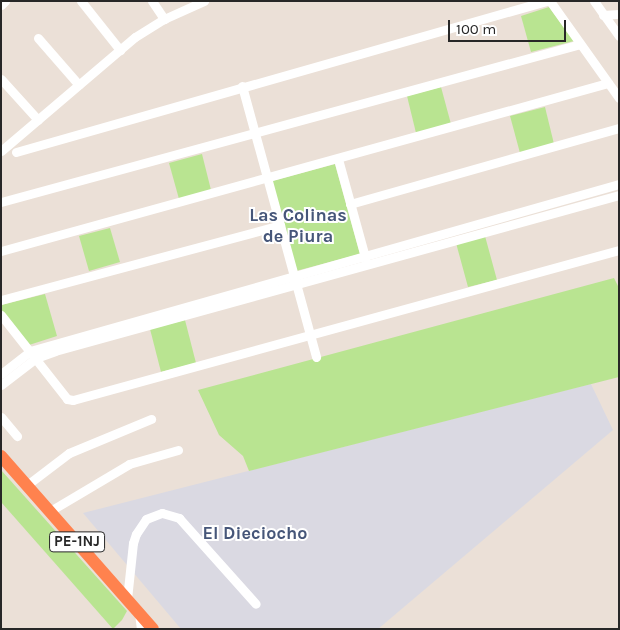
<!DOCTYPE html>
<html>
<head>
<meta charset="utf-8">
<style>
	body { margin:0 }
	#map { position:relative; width:620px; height:630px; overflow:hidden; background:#ebe0d7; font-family:Karla,sans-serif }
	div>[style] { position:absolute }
	.industrial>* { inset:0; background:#dad9e2 }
	.green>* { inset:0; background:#b9e491 }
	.minor>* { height:9px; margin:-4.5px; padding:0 4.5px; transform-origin:4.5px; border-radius:4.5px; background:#fff }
	.highway>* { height:12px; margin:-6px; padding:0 6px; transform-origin:6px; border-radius:6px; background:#ff824e }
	span { translate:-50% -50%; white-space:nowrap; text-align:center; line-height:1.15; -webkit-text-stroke:4px #fff; paint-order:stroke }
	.shield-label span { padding:1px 4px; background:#fff; border:1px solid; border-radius:4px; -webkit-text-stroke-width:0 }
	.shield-label { font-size:15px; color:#272727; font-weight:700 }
	.neighbourhood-label { font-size:18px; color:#465679; font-weight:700 }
	.frame { position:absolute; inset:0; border:2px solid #272727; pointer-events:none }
	.scale { position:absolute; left:448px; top:20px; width:118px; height:22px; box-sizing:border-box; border:2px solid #272727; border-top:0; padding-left:6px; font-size:15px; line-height:18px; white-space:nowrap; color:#272727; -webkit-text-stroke:4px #fff; paint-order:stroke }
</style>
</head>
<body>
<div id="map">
	<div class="industrial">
		<div style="clip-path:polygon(591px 384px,613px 430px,378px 629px,181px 629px,83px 513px)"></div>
	</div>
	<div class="green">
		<div style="clip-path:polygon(549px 7px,574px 41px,531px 52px,521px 16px)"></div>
		<div style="clip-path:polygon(441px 87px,451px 124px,416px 133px,407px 96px)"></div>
		<div style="clip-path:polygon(545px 107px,554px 144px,520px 153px,510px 116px)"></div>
		<div style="clip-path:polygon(202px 154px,211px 190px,179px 199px,169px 163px)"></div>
		<div style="clip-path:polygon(335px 164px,360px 254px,296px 271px,272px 181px)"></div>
		<div style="clip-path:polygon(110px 228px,120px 262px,89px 271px,79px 236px)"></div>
		<div style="clip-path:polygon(485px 236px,497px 280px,468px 287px,456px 243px)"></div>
		<div style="clip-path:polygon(614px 278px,619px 288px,619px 377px,249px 471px,243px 456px,219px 435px,198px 390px)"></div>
		<div style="clip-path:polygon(45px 294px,57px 336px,29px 345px,1px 309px,1px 305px)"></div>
		<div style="clip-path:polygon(185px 320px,196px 363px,161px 372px,150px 329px)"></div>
		<div style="clip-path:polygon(1px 470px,127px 611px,122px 620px,113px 629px,1px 502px)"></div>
	</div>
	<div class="minor">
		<div style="left:81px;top:1px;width:63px;rotate:51.5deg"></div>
		<div style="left:152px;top:1px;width:22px;rotate:56deg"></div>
		<div style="left:550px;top:1px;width:119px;rotate:54.6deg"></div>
		<div style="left:594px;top:1px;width:43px;rotate:54.5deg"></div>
		<div style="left:1px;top:5px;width:6px;rotate:-45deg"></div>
		<div style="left:603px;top:15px;width:16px;rotate:-4deg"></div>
		<div style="left:38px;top:38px;width:62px;rotate:48.9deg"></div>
		<div style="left:1px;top:79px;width:55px;rotate:47.9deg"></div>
		<div style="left:242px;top:86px;width:281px;rotate:74.7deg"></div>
		<div style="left:1px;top:151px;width:176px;rotate:-40.4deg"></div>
		<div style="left:135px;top:37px;width:34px;rotate:-32deg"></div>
		<div style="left:164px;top:19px;width:44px;rotate:-24.2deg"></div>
		<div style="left:16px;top:152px;width:551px;rotate:-15.9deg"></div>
		<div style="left:338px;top:159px;width:102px;rotate:74.6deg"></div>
		<div style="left:1px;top:202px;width:600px;rotate:-15.26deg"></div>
		<div style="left:350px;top:204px;width:280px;rotate:-15.8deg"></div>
		<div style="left:1px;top:251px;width:630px;rotate:-15.47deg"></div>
		<div style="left:1px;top:300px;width:289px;rotate:-15deg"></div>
		<div style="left:1px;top:315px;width:107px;rotate:51.8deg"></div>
		<div style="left:67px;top:399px;width:6px;rotate:9deg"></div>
		<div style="left:73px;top:400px;width:566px;rotate:-15.36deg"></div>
		<div style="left:1px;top:374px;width:37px;rotate:-38deg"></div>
		<div style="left:30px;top:351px;width:612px;rotate:-15.83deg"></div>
		<div style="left:1px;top:385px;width:44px;rotate:-37.6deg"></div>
		<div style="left:36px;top:358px;width:20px;rotate:-20deg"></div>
		<div style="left:55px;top:351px;width:585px;rotate:-15.46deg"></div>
		<div style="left:1px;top:417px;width:25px;rotate:50deg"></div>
		<div style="left:27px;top:485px;width:53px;rotate:-37.3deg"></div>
		<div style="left:69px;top:453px;width:89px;rotate:-22.5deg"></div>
		<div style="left:50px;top:511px;width:92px;rotate:-30.7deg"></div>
		<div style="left:129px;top:464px;width:51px;rotate:-15.9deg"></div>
		<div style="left:127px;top:599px;width:56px;rotate:-83.9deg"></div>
		<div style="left:133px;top:543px;width:9px;rotate:-72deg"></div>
		<div style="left:136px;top:534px;width:18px;rotate:-56deg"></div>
		<div style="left:146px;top:519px;width:17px;rotate:-21deg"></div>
		<div style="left:162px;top:513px;width:18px;rotate:16deg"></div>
		<div style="left:179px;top:518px;width:115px;rotate:48.2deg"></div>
		<div style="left:139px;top:613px;width:16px;rotate:83deg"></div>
	</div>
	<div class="highway">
		<div style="left:1px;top:456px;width:230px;rotate:48.7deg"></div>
	</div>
	<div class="shield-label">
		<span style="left:77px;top:542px">PE-1NJ</span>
	</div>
	<div class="neighbourhood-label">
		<span style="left:298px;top:226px">Las Colinas<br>de Piura</span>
		<span style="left:255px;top:533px">El Dieciocho</span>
	</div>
	<div class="frame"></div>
	<div class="scale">100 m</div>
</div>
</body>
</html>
